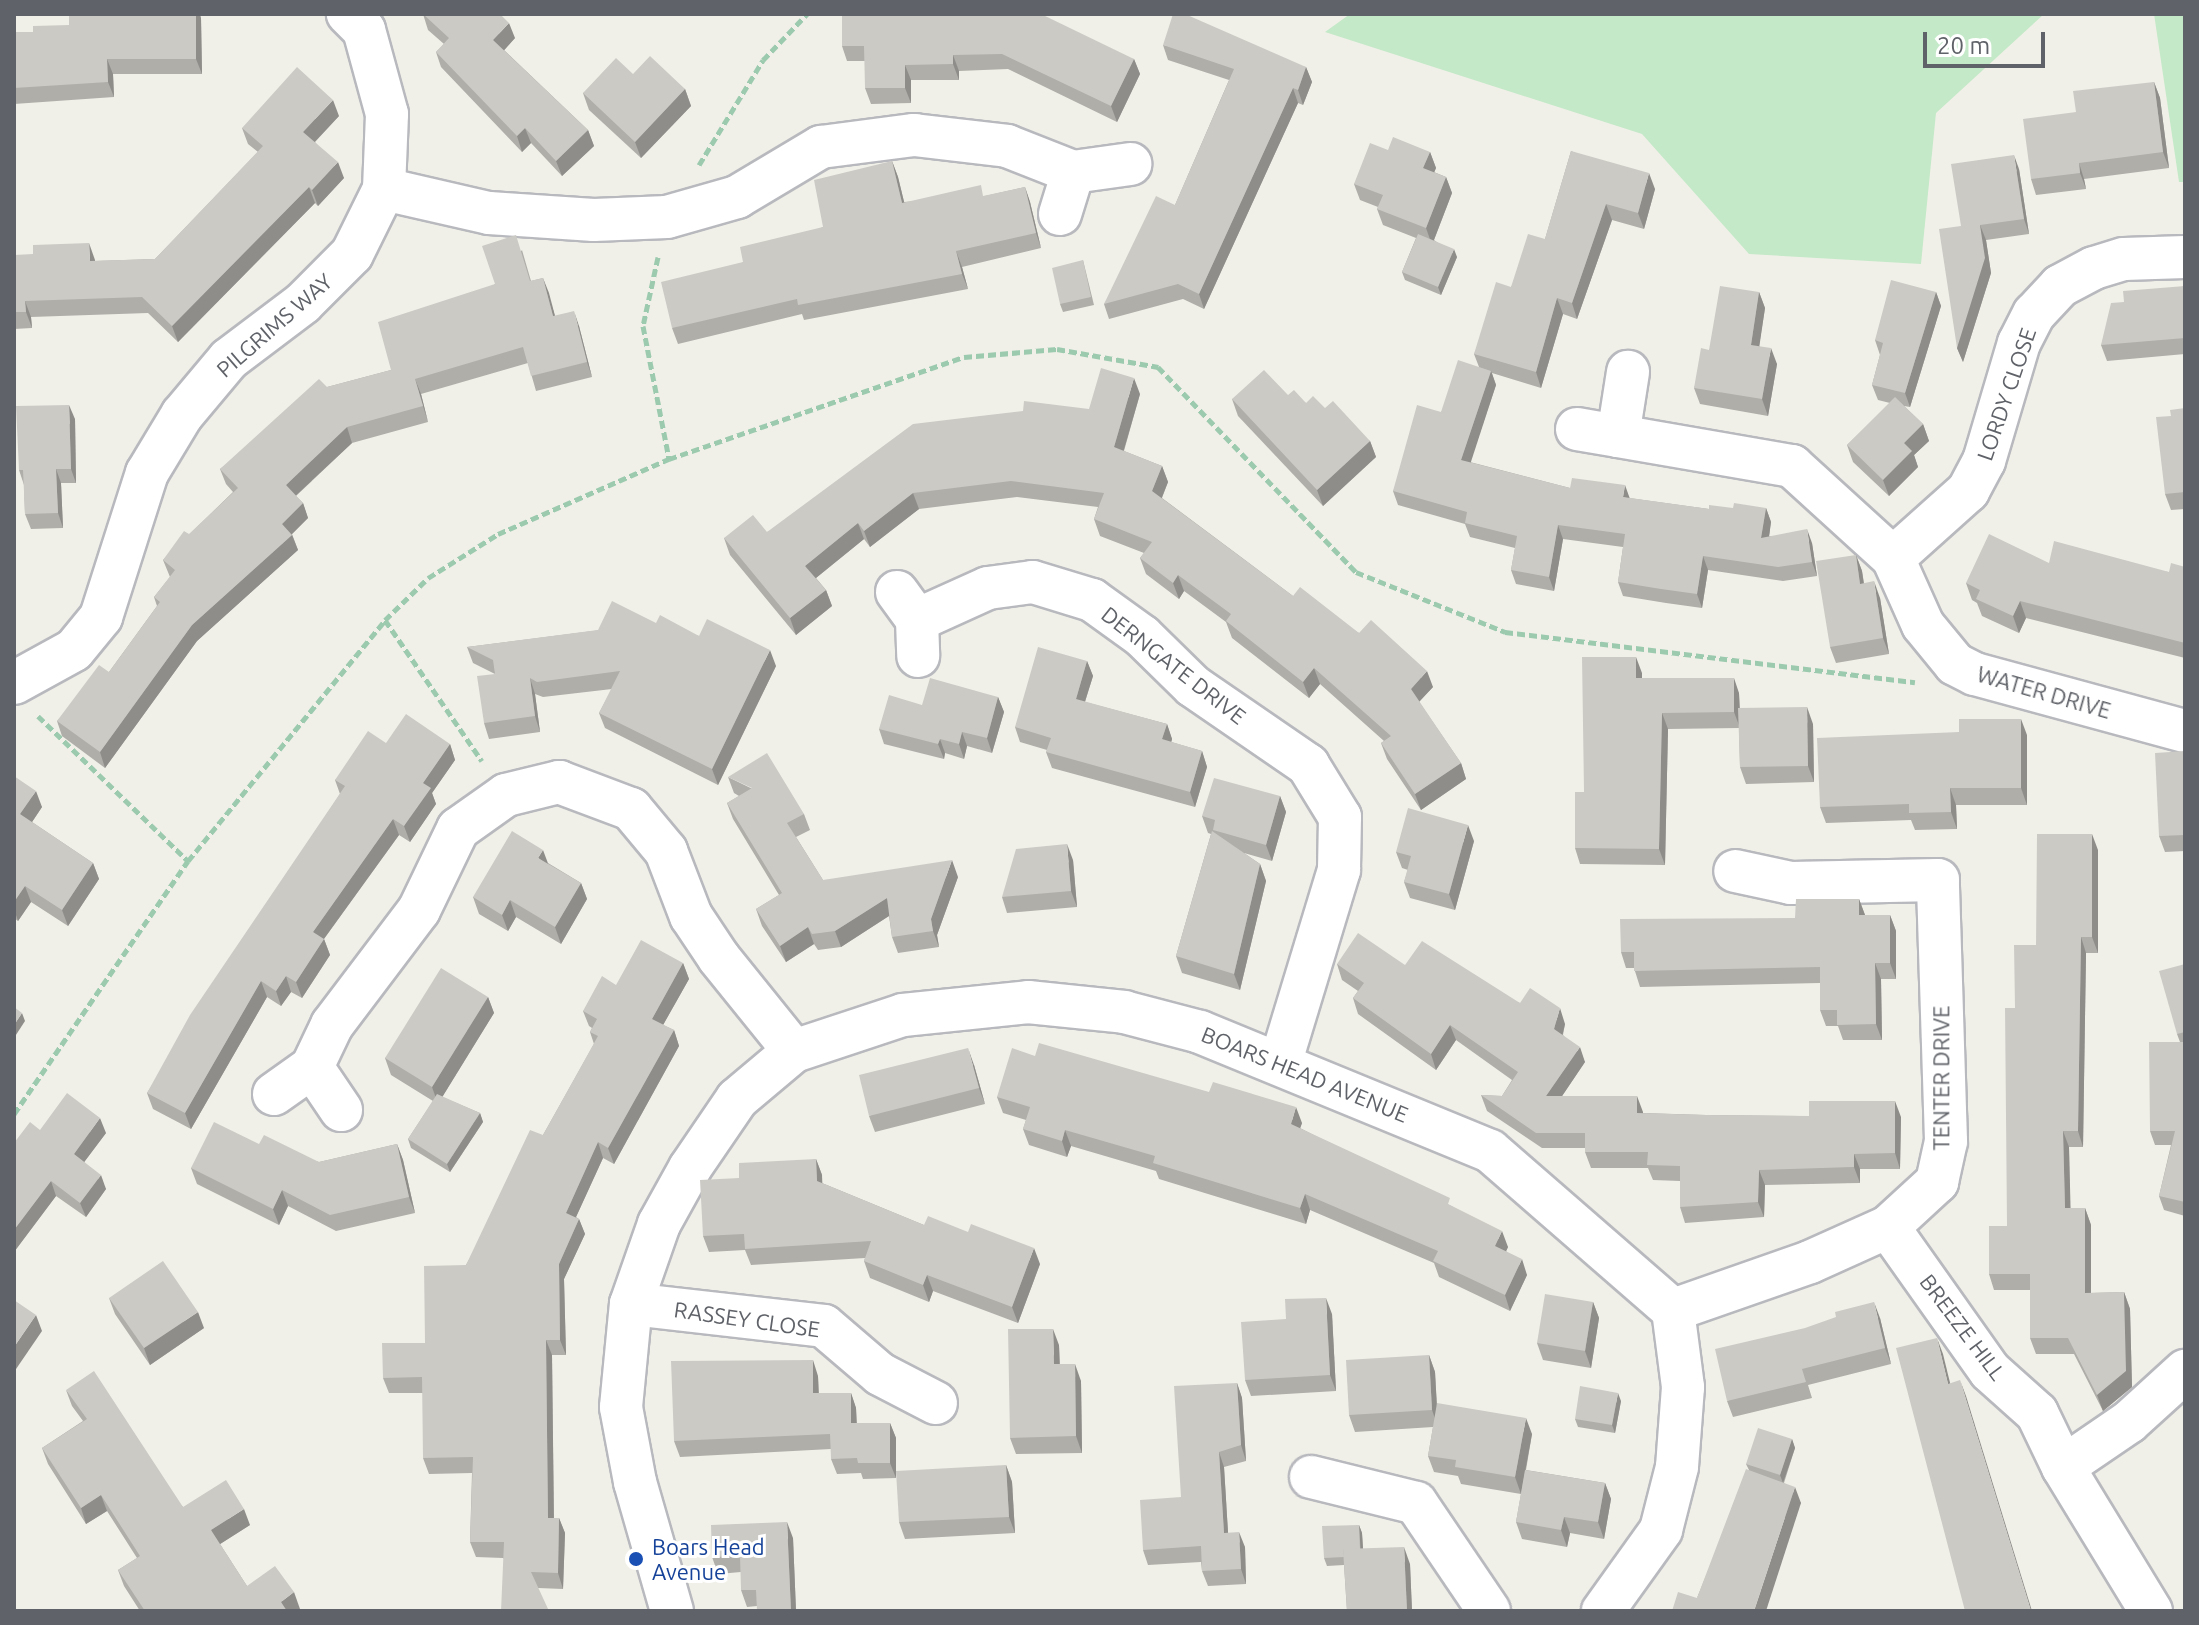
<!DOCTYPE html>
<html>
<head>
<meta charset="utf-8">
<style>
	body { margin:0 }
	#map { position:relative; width:2199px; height:1625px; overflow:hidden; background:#f1f0e8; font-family:Ubuntu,sans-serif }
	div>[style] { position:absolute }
	.green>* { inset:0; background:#c4e9c8 }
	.path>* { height:5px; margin-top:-2.5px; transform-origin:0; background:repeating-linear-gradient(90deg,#9ccaaf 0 8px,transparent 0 12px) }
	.roads { filter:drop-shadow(2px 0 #b8b9be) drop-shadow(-2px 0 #b8b9be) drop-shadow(0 2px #b8b9be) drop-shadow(0 -2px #b8b9be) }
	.minor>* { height:42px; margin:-21px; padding:0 21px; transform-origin:21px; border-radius:21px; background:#fff }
	.wall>* { inset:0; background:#afaea9 }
	.shaded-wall>* { inset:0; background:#8f8d8a }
	.building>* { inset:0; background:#cccac5 }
	.dots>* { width:22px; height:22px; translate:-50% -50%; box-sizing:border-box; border:4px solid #fff; border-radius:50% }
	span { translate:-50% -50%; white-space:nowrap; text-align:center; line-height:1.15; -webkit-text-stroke:6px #fff; paint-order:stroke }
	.street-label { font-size:22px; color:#5f6268 }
	.transit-label { font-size:22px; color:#164399 }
	.left { translate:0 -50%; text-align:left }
	.frame { position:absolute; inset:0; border:16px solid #5f6268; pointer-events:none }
	.scale { position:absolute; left:1923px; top:32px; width:122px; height:36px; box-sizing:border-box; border:4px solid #5f6268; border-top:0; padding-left:10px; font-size:24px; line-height:28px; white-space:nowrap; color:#5f6268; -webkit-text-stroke:6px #fff; paint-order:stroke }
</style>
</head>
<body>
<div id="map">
	<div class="green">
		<div style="clip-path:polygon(1350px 14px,2044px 14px,1936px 113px,1921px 264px,1749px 254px,1642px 134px,1325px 32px)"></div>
		<div style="clip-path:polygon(2154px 14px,2185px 14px,2185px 182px,2179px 182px)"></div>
	</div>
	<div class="path">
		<div style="left:699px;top:165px;width:123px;rotate:-58.6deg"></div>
		<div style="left:763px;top:60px;width:64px;rotate:-46.3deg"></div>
		<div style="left:658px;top:257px;width:71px;rotate:102.3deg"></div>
		<div style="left:643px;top:326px;width:136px;rotate:78.9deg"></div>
		<div style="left:385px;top:620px;width:171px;rotate:55.5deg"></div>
		<div style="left:38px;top:716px;width:209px;rotate:44deg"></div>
		<div style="left:14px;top:1114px;width:307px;rotate:-55.5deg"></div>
		<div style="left:188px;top:861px;width:311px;rotate:-50.7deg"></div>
		<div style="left:385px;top:620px;width:60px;rotate:-44.3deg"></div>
		<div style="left:428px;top:578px;width:83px;rotate:-32.2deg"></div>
		<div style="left:498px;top:534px;width:187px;rotate:-23.7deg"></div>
		<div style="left:669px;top:459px;width:312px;rotate:-19.1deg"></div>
		<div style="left:964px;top:357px;width:93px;rotate:-4.9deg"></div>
		<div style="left:1057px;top:349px;width:103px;rotate:10.1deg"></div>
		<div style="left:1158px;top:367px;width:285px;rotate:46deg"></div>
		<div style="left:1356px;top:572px;width:161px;rotate:21.9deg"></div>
		<div style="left:1505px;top:632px;width:413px;rotate:7deg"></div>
	</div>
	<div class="roads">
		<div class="minor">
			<div style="left:384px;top:189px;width:108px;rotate:12.9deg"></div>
			<div style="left:489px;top:213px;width:105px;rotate:3.8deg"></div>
			<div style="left:594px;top:220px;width:73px;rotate:-2.4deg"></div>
			<div style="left:667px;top:217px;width:73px;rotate:-15.9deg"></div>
			<div style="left:737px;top:197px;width:98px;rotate:-30.8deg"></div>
			<div style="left:821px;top:147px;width:94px;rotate:-7.4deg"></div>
			<div style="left:914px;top:135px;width:94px;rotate:6.7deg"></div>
			<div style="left:1007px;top:146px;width:71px;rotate:21.5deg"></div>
			<div style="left:1073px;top:172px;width:58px;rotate:-8deg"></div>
			<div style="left:1060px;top:214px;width:44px;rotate:-72.8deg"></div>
			<div style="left:1577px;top:429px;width:42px;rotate:9.7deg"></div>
			<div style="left:1618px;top:436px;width:65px;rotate:-81.1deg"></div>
			<div style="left:1618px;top:436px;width:177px;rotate:9.8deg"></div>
			<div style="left:1792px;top:466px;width:137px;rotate:42.3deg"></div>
			<div style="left:1893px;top:558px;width:73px;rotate:65.9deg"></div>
			<div style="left:1923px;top:625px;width:50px;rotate:50.6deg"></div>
			<div style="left:1955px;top:664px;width:22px;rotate:27deg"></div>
			<div style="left:1975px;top:674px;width:218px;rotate:15.2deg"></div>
			<div style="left:1893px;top:558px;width:101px;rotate:-41.8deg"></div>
			<div style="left:1968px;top:491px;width:34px;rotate:-62deg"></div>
			<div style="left:1984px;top:461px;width:123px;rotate:-73.5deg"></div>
			<div style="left:2019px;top:343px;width:33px;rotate:-63deg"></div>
			<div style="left:2034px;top:314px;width:38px;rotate:-47deg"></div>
			<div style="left:2060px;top:286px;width:38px;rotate:-28deg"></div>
			<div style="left:2094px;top:268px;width:31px;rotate:-17deg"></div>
			<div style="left:2124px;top:259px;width:61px;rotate:-1.9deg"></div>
			<div style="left:897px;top:592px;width:34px;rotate:54deg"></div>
			<div style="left:917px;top:620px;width:36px;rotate:88deg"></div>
			<div style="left:917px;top:620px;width:78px;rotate:-24.3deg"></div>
			<div style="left:988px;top:588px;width:45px;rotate:-7.6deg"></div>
			<div style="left:1033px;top:582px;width:62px;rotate:17deg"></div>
			<div style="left:1092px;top:600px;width:62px;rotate:35.8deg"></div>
			<div style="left:1142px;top:636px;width:71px;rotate:44.4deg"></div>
			<div style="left:1193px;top:686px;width:140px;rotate:34.5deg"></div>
			<div style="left:1308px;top:765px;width:61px;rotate:58.4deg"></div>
			<div style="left:1340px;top:817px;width:53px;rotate:91.1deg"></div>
			<div style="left:1339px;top:870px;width:200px;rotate:106.9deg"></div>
			<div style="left:14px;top:683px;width:68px;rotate:-28.8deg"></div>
			<div style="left:74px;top:650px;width:43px;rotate:-50.7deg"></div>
			<div style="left:101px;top:617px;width:151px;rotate:-72.3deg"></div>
			<div style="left:147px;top:473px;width:68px;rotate:-58.9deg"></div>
			<div style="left:182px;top:415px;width:73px;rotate:-50deg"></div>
			<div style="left:229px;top:359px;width:93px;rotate:-37.1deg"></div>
			<div style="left:303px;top:303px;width:69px;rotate:-45deg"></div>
			<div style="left:352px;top:254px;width:72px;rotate:-63.8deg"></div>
			<div style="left:384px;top:189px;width:75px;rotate:-87.7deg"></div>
			<div style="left:387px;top:114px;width:87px;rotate:-105.3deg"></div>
			<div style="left:364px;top:30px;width:23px;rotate:-135deg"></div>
			<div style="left:312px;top:1067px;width:52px;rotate:56deg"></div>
			<div style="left:274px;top:1094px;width:47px;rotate:-35.4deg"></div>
			<div style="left:312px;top:1067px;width:47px;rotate:-64.5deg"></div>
			<div style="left:332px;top:1025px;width:144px;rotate:-52.9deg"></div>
			<div style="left:419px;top:910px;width:90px;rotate:-64.3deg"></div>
			<div style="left:458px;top:829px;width:59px;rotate:-35.3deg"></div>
			<div style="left:506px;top:795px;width:55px;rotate:-13.8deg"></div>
			<div style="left:559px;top:782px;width:77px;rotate:20.6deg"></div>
			<div style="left:631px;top:809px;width:55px;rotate:50.2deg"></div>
			<div style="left:666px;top:851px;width:70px;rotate:69deg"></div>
			<div style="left:691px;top:916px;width:50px;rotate:56.3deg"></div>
			<div style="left:719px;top:958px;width:119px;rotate:51.1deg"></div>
			<div style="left:1888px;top:1227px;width:176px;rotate:54.7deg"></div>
			<div style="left:1990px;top:1371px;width:63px;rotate:41.8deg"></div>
			<div style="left:2037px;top:1413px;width:60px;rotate:64.3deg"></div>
			<div style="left:2063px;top:1467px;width:169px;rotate:58.6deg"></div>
			<div style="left:631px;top:1304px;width:194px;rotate:6.5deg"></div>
			<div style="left:824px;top:1326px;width:74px;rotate:40.6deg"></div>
			<div style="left:880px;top:1374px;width:63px;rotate:27.4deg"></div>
			<div style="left:1673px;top:1310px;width:145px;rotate:-19.3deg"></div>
			<div style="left:1810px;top:1262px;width:85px;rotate:-24.2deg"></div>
			<div style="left:1888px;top:1227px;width:67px;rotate:-42.6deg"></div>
			<div style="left:1937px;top:1182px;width:42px;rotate:-77.6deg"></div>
			<div style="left:1946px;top:1141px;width:261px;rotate:-91.8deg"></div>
			<div style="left:1938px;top:880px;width:147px;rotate:178.8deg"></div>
			<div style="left:1791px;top:883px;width:57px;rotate:-167.9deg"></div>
			<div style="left:2063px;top:1467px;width:80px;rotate:-34.3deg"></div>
			<div style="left:2129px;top:1422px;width:76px;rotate:-42.3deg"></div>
			<div style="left:1311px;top:1477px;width:108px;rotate:13.9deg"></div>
			<div style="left:1416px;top:1503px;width:130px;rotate:55.9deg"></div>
			<div style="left:672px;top:1611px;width:134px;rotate:-106deg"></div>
			<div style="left:635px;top:1482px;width:76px;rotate:-100.6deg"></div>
			<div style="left:621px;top:1407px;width:103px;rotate:-84.5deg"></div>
			<div style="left:631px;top:1304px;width:85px;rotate:-70.7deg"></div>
			<div style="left:659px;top:1224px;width:64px;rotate:-61deg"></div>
			<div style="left:690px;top:1168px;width:83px;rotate:-55.7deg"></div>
			<div style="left:737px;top:1099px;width:75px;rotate:-40.1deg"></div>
			<div style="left:794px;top:1051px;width:115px;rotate:-18.3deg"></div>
			<div style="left:903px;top:1015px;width:126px;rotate:-5.9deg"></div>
			<div style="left:1028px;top:1002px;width:97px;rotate:5.9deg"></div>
			<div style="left:1124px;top:1012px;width:79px;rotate:14.7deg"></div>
			<div style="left:1200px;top:1032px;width:313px;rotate:22.3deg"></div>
			<div style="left:1490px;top:1151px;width:242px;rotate:41deg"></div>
			<div style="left:1673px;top:1310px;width:78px;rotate:82.6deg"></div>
			<div style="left:1683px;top:1387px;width:80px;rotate:94.3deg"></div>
			<div style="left:1677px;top:1467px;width:65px;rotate:104.3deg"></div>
			<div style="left:1661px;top:1530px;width:100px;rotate:125.6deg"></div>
		</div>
	</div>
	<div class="wall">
		<div style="clip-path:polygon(423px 14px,515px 38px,504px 50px,588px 130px,594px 146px,562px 176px,531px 143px,522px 152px,441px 67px,436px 52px,444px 44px,428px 30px)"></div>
		<div style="clip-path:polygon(842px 14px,1134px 59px,1140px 74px,1117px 122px,1008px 69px,959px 71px,959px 80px,911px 80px,911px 103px,871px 104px,865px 88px,865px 61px,847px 61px,842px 46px)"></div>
		<div style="clip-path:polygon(201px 18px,202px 74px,113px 74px,114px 97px,14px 104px,14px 32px,33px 32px)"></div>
		<div style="clip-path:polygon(1163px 45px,1306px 67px,1312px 82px,1303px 105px,1298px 103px,1204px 309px,1183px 299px,1109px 319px,1104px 304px,1175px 205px,1229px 80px,1168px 60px)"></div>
		<div style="clip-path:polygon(633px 74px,685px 89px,691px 106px,641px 158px,589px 110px,583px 93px)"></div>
		<div style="clip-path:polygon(2154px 82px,2160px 98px,2169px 168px,2084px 179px,2086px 189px,2036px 195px,2031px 179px,2076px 112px)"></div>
		<div style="clip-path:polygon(339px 116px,315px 142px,344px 178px,318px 206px,315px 203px,178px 342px,148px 313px,31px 317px,32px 328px,14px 329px,14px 255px,95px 261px,155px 259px,258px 152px,248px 144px,242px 128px)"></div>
		<div style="clip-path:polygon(1388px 150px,1430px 152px,1436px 168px,1434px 172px,1446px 177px,1452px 193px,1434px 240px,1457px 257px,1441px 295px,1405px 280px,1402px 272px,1416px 238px,1383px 225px,1377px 209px,1378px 207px,1360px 200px,1354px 184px)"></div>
		<div style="clip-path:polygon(1571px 151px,1655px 189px,1644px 229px,1612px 220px,1577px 319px,1563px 314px,1541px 388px,1492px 373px,1496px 385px,1470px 462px,1570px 488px,1629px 498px,1709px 509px,1766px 508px,1771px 522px,1769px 536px,1812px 543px,1817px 576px,1783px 581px,1708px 570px,1702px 608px,1666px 603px,1623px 596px,1618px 582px,1623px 547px,1563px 539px,1554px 591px,1516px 584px,1511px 570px,1515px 548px,1470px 537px,1465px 524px,1398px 505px,1393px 491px,1441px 412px,1479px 367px,1474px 354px,1511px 287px,1545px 239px)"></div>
		<div style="clip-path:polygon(892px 161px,898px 177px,904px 202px,985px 196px,1025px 187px,1030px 202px,1041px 248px,962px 267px,968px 289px,804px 320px,802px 314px,678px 344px,672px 328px,743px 262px,823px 227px)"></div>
		<div style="clip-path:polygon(2019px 169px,2029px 234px,1986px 240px,1991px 273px,1963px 362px,1957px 348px,1961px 226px)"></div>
		<div style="clip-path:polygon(522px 250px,531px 281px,543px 278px,555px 316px,579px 326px,592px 377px,536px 391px,528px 363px,421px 394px,428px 422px,352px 443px,296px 496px,303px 503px,308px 518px,292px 534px,298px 550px,197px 641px,105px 768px,62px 736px,57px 721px,109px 672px,157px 606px,154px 597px,170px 577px,163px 560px,233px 492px,226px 484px,220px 469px,327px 387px,391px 370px,495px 284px)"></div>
		<div style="clip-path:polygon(1083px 260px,1094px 305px,1063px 312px,1060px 304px)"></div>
		<div style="clip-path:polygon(2185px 286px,2185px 354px,2107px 361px,2101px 345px,2124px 302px)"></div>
		<div style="clip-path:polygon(1759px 292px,1765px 308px,1759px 346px,1777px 364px,1768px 416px,1700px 404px,1694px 388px,1709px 350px)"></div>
		<div style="clip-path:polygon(1936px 292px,1941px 306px,1910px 407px,1904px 406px,1923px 424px,1929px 441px,1914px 455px,1918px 467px,1889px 496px,1853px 462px,1847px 445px,1890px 403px,1878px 400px,1872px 385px,1880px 355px,1875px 340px)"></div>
		<div style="clip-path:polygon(1140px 394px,1124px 451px,1162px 466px,1168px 482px,1162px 498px,1293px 596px,1359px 633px,1433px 687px,1419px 702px,1461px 763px,1466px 779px,1421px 810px,1387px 759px,1381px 743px,1384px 741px,1320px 684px,1309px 698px,1232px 638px,1226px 622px,1184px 591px,1179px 599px,1146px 574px,1140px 558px,1144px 553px,1100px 536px,1094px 519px,1098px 507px,1017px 497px,919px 509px,870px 547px,864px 539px,816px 578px,826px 590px,832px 606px,796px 635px,730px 555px,724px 538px,767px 532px,1089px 409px)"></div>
		<div style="clip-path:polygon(1288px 395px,1306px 403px,1370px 441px,1376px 457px,1323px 506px,1238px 416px,1232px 399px)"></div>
		<div style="clip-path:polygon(2185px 408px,2185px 509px,2171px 510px,2165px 494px,2171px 416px)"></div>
		<div style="clip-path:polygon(75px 419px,76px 483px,61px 483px,63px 528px,31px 529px,25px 514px,24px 485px,19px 470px)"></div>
		<div style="clip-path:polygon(1856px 555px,1862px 571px,1864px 583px,1880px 598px,1889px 654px,1836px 663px,1830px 647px)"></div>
		<div style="clip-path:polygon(2049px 563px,2169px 572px,2185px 567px,2185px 658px,2026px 618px,2019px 633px,1982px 616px,1977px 603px,1972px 600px,1966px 583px)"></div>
		<div style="clip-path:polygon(656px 623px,699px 636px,776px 666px,718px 785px,605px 728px,599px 713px,612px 689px,543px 697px,535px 694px,540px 732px,489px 739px,484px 723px,495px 674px,473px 663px,467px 647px)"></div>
		<div style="clip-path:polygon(1087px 661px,1093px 676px,1085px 702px,1167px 724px,1172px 739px,1171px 742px,1202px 751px,1207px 767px,1195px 807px,1052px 768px,1046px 752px,1047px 750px,1020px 742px,1015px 727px)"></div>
		<div style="clip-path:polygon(1642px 673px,1642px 678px,1739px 693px,1740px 708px,1813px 724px,1814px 782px,1746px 784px,1740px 767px,1739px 728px,1668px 729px,1665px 865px,1580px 864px,1575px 848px,1584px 792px)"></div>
		<div style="clip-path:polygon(998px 697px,1004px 712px,992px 753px,967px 746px,964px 759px,945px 753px,944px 759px,884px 744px,879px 729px,922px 705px)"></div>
		<div style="clip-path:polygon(2027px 735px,2027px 805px,1956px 805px,1957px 829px,1915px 830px,1911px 820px,1826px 823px,1820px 807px)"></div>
		<div style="clip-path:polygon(386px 743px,450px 744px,455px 760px,432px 793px,436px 804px,410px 842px,399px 835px,324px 939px,330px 955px,302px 998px,291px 992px,281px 1006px,267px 997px,191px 1129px,153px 1109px,147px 1093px,340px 794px,335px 780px)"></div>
		<div style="clip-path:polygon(2185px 751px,2185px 851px,2165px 852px,2159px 836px)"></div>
		<div style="clip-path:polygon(14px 776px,42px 807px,32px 822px,93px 863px,99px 879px,68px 926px,31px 902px,18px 921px,14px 918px)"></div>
		<div style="clip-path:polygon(728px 777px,804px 814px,810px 830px,796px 837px,823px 880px,958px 877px,937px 935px,939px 947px,898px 953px,892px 937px,889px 916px,841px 947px,818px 950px,814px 944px,786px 962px,762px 926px,756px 909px,779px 895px,733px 819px,727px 803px,739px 796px,734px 793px)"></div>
		<div style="clip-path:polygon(1280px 796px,1286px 812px,1272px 861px,1244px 853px,1260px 864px,1266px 881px,1240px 990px,1182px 973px,1176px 956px,1211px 834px,1208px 833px,1202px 816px)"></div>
		<div style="clip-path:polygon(1474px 841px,1455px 910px,1410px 898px,1404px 882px,1408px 870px,1402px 868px,1396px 852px)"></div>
		<div style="clip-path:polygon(2098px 850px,2098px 953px,2086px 953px,2083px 1147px,2069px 1147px,2070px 1208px,2085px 1208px,2091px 1225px,2091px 1293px,2124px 1292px,2130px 1309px,2132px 1387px,2103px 1411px,2074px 1354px,2036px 1354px,2030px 1338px,2030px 1290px,1994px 1290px,1989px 1274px,2007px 1226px,2015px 1008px)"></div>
		<div style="clip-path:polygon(1073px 860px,1077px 907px,1007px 913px,1002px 897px)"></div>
		<div style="clip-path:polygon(548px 863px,581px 883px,587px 899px,561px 944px,516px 917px,508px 931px,479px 914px,473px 897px)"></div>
		<div style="clip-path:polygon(1859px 899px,1865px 915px,1890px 915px,1896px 931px,1896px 979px,1881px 979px,1882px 1040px,1843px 1040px,1838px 1026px,1826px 1026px,1820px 1010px,1820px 983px,1640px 987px,1634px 968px,1626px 968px,1621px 952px,1795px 918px)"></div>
		<div style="clip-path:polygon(683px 963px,689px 979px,663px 1025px,674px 1030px,679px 1046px,614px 1164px,603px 1158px,576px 1217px,579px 1219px,585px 1234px,564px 1279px,566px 1355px,552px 1355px,554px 1518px,559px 1518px,565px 1533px,563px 1589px,538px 1588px,503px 1558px,476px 1557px,470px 1542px,472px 1473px,429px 1474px,423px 1458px,423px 1393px,389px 1393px,383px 1378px,425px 1343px,466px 1265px,543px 1135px,594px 1044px,590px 1032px,592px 1028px,589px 1026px,583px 1011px)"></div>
		<div style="clip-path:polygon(1337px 964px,1405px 965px,1520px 1003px,1565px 1024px,1563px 1035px,1585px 1062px,1562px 1096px,1643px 1113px,1706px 1115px,1901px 1117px,1900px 1169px,1860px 1169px,1860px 1183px,1765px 1185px,1764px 1217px,1685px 1223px,1680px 1207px,1680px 1181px,1653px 1180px,1648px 1168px,1591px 1168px,1585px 1152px,1585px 1148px,1542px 1148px,1487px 1111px,1481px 1095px,1502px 1096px,1512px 1080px,1456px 1040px,1436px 1070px,1358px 1014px,1353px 998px,1358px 991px,1342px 980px)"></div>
		<div style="clip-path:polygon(2185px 964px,2185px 1216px,2164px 1210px,2159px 1196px,2171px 1145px,2155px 1145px,2150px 1131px,2180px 1042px,2177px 1034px)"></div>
		<div style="clip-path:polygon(488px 997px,494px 1013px,442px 1097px,480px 1113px,483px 1122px,450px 1172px,411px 1148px,408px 1139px,433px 1101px,391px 1075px,385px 1058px)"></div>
		<div style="clip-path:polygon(1035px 1056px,1302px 1123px,1300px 1128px,1453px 1207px,1508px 1247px,1506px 1251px,1527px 1275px,1510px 1311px,1439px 1277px,1434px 1263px,1310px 1210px,1306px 1224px,1159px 1179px,1156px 1171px,1071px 1146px,1067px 1157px,1029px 1145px,1023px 1129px,1026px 1120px,1003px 1113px,997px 1097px)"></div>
		<div style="clip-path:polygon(974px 1065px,985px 1104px,875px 1132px,869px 1116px)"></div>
		<div style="clip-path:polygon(40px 1130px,106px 1133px,84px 1162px,106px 1189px,86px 1217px,56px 1196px,14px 1252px,14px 1143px)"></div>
		<div style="clip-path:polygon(259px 1144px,319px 1162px,397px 1144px,403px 1160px,415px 1213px,336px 1231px,288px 1206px,279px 1225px,197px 1184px,191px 1168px)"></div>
		<div style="clip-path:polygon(816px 1159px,822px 1175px,822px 1183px,924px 1225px,1040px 1264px,1018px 1323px,933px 1291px,929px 1302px,870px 1278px,864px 1261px,865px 1258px,751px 1265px,745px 1250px,709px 1252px,703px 1236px,739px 1178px)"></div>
		<div style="clip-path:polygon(109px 1298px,204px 1328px,150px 1365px,115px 1314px)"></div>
		<div style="clip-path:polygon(1593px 1302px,1599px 1318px,1591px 1368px,1543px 1360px,1537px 1343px)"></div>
		<div style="clip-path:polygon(1332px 1314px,1336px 1391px,1251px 1396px,1245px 1380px,1286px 1319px)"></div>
		<div style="clip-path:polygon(1880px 1318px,1891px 1364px,1808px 1385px,1812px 1398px,1733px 1417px,1727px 1401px)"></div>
		<div style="clip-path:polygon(1059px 1345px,1060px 1364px,1081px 1381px,1082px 1453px,1016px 1454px,1010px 1438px)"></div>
		<div style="clip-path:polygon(1429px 1355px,1435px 1372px,1437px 1407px,1532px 1434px,1526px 1470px,1605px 1483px,1611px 1499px,1604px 1539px,1570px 1533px,1567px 1547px,1522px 1539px,1516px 1522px,1521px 1494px,1461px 1484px,1458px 1476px,1434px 1472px,1428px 1456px,1433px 1427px,1355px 1432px,1349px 1415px)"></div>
		<div style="clip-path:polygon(818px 1376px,819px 1393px,851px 1393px,856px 1408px,857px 1423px,890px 1423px,896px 1438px,896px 1478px,863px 1479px,861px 1473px,837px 1474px,831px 1459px,831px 1449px,680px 1457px,674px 1441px)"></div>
		<div style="clip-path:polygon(1237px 1383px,1242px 1398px,1246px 1461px,1224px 1467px,1228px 1533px,1245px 1547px,1246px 1584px,1208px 1586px,1202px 1571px,1201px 1562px,1148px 1565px,1143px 1550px,1181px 1497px)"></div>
		<div style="clip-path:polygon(66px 1390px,183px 1507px,250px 1525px,220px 1544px,247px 1586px,300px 1609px,296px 1611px,140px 1611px,124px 1586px,118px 1570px,137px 1558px,107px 1511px,86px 1524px,48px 1464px,42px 1448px,83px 1421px,72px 1406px)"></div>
		<div style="clip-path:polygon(1621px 1401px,1615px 1433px,1578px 1427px,1575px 1419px)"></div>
		<div style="clip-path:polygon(1792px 1439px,1795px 1448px,1784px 1483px,1801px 1503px,1697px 1598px,1749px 1470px,1746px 1464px)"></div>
		<div style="clip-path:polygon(1006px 1465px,1012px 1482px,1015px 1533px,905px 1539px,899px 1522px)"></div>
		<div style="clip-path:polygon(1359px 1525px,1362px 1533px,1363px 1549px,1410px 1564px,1412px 1611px,1347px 1611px,1344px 1565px,1327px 1566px,1324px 1558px)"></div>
		<div style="clip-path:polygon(793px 1538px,796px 1611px,757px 1611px,757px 1606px,747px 1607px,741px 1590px,741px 1572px,718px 1574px,712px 1557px)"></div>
	</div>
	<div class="shaded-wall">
		<div style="clip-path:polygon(196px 14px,200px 14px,201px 18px,202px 74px,196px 59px)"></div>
		<div style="clip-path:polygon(509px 23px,515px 38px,499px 56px,493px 40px)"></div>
		<div style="clip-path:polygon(953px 55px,959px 71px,959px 80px,953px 64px)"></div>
		<div style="clip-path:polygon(107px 59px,113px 74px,114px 97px,108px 82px)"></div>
		<div style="clip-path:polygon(1134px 59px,1140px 74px,1117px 122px,1111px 106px)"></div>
		<div style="clip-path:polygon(905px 65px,911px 80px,911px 103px,905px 88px)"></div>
		<div style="clip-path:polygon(1306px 67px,1312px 82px,1303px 105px,1298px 90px)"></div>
		<div style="clip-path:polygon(2154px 82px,2160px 98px,2169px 168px,2163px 152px)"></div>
		<div style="clip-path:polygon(1293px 88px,1298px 103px,1204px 309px,1199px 294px)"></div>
		<div style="clip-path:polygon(685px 89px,691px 106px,641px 158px,635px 142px)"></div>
		<div style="clip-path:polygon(333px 100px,339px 116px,309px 148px,303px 132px)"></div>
		<div style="clip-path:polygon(525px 128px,531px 143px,522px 152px,517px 136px)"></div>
		<div style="clip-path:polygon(588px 130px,594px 146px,562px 176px,556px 161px)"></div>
		<div style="clip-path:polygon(1430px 152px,1436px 168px,1429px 185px,1423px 168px)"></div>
		<div style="clip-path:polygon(2014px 155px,2019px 169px,2029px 234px,2024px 219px)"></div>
		<div style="clip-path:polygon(892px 161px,898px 177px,908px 218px,902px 203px)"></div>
		<div style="clip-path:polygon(338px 162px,344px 178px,318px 206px,312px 190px)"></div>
		<div style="clip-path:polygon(2079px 163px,2084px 179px,2086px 189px,2080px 173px)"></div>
		<div style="clip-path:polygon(1649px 173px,1655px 189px,1644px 229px,1638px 213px)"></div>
		<div style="clip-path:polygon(1446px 177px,1452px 193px,1432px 245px,1426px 228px)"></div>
		<div style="clip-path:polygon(309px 187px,315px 203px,178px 342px,172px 326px)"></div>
		<div style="clip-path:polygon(1025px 187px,1030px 202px,1041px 248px,1036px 233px)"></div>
		<div style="clip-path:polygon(1606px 204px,1612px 220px,1577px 319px,1572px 303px)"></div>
		<div style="clip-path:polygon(1980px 225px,1986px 240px,1991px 273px,1963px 362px,1957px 348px)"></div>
		<div style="clip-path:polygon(89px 243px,95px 260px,96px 277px,90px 261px)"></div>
		<div style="clip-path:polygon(1454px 249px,1457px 257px,1441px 295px,1438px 287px)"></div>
		<div style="clip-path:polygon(956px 251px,962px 267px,968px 289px,962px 274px)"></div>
		<div style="clip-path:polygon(543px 278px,549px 293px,559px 331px,553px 316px)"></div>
		<div style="clip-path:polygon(1759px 292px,1765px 308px,1757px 362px,1751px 345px)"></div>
		<div style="clip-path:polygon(1936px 292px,1941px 306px,1910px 407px,1905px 393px)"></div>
		<div style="clip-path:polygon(1557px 298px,1563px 314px,1541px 388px,1536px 372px)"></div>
		<div style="clip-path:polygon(25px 301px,31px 317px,32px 328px,26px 312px)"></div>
		<div style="clip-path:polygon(574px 311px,579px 326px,592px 377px,587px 362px)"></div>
		<div style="clip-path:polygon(1771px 348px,1777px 364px,1768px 416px,1762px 399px)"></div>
		<div style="clip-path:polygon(1491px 371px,1496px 385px,1467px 474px,1461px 460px)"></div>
		<div style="clip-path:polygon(1134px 378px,1140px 394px,1120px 463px,1114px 447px)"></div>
		<div style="clip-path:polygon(415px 379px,421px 394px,428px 422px,423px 406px)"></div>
		<div style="clip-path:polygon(69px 405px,75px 419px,76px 483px,71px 469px)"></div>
		<div style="clip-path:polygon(1923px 424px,1929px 441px,1914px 455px,1918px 467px,1889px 496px,1883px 480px,1904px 443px)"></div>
		<div style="clip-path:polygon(347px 427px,352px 443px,291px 500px,286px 485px)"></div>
		<div style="clip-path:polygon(1370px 441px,1376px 457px,1323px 506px,1317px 490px)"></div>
		<div style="clip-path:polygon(1162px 466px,1168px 482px,1158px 507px,1152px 491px)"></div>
		<div style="clip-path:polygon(56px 469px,61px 483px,63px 528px,58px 513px)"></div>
		<div style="clip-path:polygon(1625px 485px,1630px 499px,1623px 497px)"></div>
		<div style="clip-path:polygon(913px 493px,919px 509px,870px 547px,864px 531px)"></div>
		<div style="clip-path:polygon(303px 503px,308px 518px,287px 539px,282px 524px)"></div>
		<div style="clip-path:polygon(1766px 508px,1771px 522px,1767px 552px,1761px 538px)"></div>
		<div style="clip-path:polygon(858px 523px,864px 539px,811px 582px,805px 566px)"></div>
		<div style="clip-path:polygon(1558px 525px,1563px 539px,1554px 591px,1549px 577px)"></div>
		<div style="clip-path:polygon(1807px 529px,1812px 543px,1817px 576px,1812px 562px)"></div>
		<div style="clip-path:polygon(292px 535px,298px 550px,197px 641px,105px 768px,100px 752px,192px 625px)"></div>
		<div style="clip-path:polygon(1856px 555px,1862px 571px,1866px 600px,1860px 584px)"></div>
		<div style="clip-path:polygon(1703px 556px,1708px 570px,1702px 608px,1697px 594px)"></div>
		<div style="clip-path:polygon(1178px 575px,1184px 591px,1179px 599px,1173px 583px)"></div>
		<div style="clip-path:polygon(1874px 581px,1880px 598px,1889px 654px,1883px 638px)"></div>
		<div style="clip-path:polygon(826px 590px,832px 606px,796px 635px,790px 618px)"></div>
		<div style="clip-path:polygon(2020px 601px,2026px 618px,2019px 633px,2013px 616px)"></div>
		<div style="clip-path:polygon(770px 650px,776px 666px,718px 785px,712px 769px)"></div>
		<div style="clip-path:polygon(1636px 657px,1642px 673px,1642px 694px,1636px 678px)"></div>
		<div style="clip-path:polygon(1087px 661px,1093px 676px,1081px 714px,1076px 699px)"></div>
		<div style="clip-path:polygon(1314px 668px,1320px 684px,1309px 698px,1303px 682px)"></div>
		<div style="clip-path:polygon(1427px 671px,1433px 687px,1416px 705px,1411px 689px)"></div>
		<div style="clip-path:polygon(530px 678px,535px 694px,540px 732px,535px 716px)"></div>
		<div style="clip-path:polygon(1734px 678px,1739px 693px,1740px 728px,1734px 712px)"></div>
		<div style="clip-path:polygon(998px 697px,1004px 712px,992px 753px,987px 738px)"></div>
		<div style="clip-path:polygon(1807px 707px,1813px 724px,1814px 782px,1808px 766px)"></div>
		<div style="clip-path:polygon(1662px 713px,1668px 729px,1665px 865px,1659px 849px)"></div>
		<div style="clip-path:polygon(2021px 719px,2027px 735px,2027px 805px,2021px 788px)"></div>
		<div style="clip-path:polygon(1167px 724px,1172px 739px,1168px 755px,1162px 739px)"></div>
		<div style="clip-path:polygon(962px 732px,967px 746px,964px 759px,959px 744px)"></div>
		<div style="clip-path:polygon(940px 739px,945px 753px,944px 759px,938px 744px)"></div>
		<div style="clip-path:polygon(450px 744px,455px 760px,432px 793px,436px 804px,410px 842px,404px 826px,423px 783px)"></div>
		<div style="clip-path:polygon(1202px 751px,1207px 767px,1195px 807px,1190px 792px)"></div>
		<div style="clip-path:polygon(1461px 763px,1466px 779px,1421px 810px,1415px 794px)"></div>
		<div style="clip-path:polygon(1950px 788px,1956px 805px,1957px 829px,1951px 812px)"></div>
		<div style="clip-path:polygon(36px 791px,42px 807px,26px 831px,20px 814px)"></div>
		<div style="clip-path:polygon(1280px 796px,1286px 812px,1272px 861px,1266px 845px)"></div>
		<div style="clip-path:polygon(393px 819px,399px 835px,318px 947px,313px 932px)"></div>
		<div style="clip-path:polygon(1468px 825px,1474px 841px,1455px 910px,1449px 894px)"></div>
		<div style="clip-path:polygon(2092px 834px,2098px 850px,2098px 953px,2092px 937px)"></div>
		<div style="clip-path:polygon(1067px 844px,1073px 860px,1077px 907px,1071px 891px)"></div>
		<div style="clip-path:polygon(543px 850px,549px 866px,538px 858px)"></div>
		<div style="clip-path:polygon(952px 860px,958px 877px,937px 935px,939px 947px,933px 931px,931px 919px)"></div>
		<div style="clip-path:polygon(93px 863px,99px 879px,68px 926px,62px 910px)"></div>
		<div style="clip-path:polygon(1260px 864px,1266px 881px,1240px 990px,1234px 974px)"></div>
		<div style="clip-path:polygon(581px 883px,587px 899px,561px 944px,555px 927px)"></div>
		<div style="clip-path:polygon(25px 886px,31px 902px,18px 921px,14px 909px,14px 902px)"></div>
		<div style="clip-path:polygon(887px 898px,892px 914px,841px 947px,835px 931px)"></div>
		<div style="clip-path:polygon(1859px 899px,1865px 915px,1859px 915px)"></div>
		<div style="clip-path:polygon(510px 900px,516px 917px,508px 931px,502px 915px)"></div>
		<div style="clip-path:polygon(1890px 915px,1896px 931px,1896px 979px,1890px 963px)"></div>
		<div style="clip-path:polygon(808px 927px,814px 944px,786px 962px,780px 946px)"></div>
		<div style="clip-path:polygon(2081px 937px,2086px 953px,2083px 1147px,2078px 1131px)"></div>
		<div style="clip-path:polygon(324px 939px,330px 955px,302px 998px,296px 982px)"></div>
		<div style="clip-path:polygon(683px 963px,689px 979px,658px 1034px,652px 1019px)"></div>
		<div style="clip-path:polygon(1875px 963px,1881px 979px,1882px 1040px,1876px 1024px)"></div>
		<div style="clip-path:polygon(286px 976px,291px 992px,281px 1006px,276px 991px)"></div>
		<div style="clip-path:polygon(261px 981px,267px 997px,191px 1129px,185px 1113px)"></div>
		<div style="clip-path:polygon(488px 997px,494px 1013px,438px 1104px,432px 1087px)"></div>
		<div style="clip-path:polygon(1560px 1008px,1565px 1024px,1560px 1045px,1554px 1029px)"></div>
		<div style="clip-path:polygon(22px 1013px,25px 1021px,14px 1038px,14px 1025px)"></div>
		<div style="clip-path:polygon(1450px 1025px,1456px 1040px,1436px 1070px,1431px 1054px)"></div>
		<div style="clip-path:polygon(674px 1030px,679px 1046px,614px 1164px,608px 1148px)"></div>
		<div style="clip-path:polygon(2184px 1042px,2185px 1045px,2185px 1136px,2183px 1130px)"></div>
		<div style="clip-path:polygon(1580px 1047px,1585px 1062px,1552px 1111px,1546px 1096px)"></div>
		<div style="clip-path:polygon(968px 1048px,974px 1065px,985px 1104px,979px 1088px)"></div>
		<div style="clip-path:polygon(1637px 1096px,1643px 1112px,1643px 1128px,1637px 1113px)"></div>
		<div style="clip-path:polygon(1895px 1101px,1901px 1117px,1900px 1169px,1895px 1153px)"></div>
		<div style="clip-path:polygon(1296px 1107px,1302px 1123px,1296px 1140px,1291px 1124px)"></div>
		<div style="clip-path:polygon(480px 1113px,483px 1122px,450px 1172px,447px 1164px)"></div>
		<div style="clip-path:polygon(100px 1118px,106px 1133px,79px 1169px,74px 1154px)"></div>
		<div style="clip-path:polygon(1065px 1130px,1071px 1146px,1067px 1157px,1062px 1141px)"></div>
		<div style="clip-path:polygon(2063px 1131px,2069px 1147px,2071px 1225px,2065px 1208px)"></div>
		<div style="clip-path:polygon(598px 1142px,603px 1158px,571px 1228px,566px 1213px)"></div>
		<div style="clip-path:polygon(397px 1144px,403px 1160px,415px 1213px,409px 1197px)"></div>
		<div style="clip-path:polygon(1854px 1154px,1860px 1169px,1860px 1183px,1854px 1167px)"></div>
		<div style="clip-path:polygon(816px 1159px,822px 1175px,823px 1198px,817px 1181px)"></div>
		<div style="clip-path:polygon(1759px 1170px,1765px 1185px,1764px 1217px,1758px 1202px)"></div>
		<div style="clip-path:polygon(101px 1175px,106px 1189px,86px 1217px,80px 1203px)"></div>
		<div style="clip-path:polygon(51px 1181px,56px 1196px,14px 1252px,14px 1230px)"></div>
		<div style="clip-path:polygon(282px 1190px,288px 1206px,279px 1225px,273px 1209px)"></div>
		<div style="clip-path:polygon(1305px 1194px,1310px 1210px,1306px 1224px,1300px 1208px)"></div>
		<div style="clip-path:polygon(2085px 1208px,2091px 1225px,2091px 1309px,2085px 1293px)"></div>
		<div style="clip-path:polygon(579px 1219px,585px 1234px,564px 1279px,566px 1355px,560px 1340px,559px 1264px)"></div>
		<div style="clip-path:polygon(1502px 1231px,1508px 1247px,1501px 1262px,1495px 1246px)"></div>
		<div style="clip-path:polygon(1034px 1248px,1040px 1264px,1018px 1323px,1012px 1307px)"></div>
		<div style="clip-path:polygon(1522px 1259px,1527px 1275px,1510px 1311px,1505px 1295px)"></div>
		<div style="clip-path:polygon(927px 1275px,933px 1291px,929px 1302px,923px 1285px)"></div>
		<div style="clip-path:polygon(2124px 1292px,2130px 1309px,2132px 1387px,2103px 1411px,2097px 1395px)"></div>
		<div style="clip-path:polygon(1326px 1298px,1332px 1314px,1336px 1391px,1330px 1375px)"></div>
		<div style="clip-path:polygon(1593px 1302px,1599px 1318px,1591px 1368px,1585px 1351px)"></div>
		<div style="clip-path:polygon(1874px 1302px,1880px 1318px,1891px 1364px,1885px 1348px)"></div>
		<div style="clip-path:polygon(198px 1312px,204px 1328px,150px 1365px,144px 1348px)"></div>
		<div style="clip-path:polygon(36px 1315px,42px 1331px,14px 1372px,14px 1347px)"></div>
		<div style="clip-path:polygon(1053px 1329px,1059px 1345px,1060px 1381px,1054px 1364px)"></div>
		<div style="clip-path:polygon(1937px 1338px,1943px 1354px,1954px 1399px,1948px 1384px)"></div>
		<div style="clip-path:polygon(546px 1340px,552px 1355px,554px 1533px,548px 1518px)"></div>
		<div style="clip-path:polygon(1429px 1355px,1435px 1372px,1438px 1427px,1432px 1410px)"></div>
		<div style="clip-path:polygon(813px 1360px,818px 1376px,819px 1409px,813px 1393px)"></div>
		<div style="clip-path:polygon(1075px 1364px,1081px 1381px,1082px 1453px,1076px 1436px)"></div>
		<div style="clip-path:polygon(1960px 1380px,1966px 1396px,2032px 1611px,2031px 1611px)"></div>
		<div style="clip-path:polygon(1237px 1383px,1242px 1398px,1246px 1461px,1241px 1445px)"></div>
		<div style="clip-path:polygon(851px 1393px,856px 1408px,857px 1439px,851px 1423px)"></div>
		<div style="clip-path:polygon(1618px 1393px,1621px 1401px,1615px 1433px,1612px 1425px)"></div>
		<div style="clip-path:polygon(1526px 1418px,1532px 1434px,1521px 1494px,1515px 1477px)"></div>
		<div style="clip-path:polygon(890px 1423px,896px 1438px,896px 1478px,890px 1463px)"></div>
		<div style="clip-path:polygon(1792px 1439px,1795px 1448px,1783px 1483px,1780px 1475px)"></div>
		<div style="clip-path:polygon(1219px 1452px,1224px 1467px,1229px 1548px,1224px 1533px)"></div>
		<div style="clip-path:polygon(1006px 1465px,1012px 1482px,1015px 1533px,1009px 1517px)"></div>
		<div style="clip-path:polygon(1605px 1483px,1611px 1499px,1604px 1539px,1598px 1522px)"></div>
		<div style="clip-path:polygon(1795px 1487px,1801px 1503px,1766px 1611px,1754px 1611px)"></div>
		<div style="clip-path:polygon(101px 1495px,107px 1511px,86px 1524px,81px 1508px)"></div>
		<div style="clip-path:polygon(244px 1509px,250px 1525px,217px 1546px,211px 1530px)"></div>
		<div style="clip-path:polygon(1564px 1517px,1570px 1533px,1567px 1547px,1561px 1530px)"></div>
		<div style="clip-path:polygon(559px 1518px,565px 1533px,563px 1589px,558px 1573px)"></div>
		<div style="clip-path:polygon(787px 1522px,793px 1538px,796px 1611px,791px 1611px)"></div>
		<div style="clip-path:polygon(1359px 1525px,1362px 1533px,1364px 1565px,1361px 1556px)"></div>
		<div style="clip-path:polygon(1239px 1532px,1245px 1547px,1246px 1584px,1241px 1569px)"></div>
		<div style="clip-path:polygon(1404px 1547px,1410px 1564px,1412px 1611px,1407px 1611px)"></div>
		<div style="clip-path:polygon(294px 1592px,300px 1609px,296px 1611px,284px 1611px,281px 1602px)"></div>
	</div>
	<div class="building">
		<div style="clip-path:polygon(69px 14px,196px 14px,196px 59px,107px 59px,108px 82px,14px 88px,14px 32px,33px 32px,33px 26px,69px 25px)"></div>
		<div style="clip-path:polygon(423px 14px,500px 14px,509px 23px,493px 40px,588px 130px,556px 161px,525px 128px,517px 136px,436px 52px,449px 38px)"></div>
		<div style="clip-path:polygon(842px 14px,1041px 14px,1134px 59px,1111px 106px,1002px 54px,953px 55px,953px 64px,905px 65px,905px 88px,865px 88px,864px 46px,842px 46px)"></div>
		<div style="clip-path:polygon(1173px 14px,1185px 14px,1306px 67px,1298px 90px,1293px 88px,1199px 294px,1178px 284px,1104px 304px,1156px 196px,1175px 205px,1234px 69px,1163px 45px)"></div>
		<div style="clip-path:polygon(650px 56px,685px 89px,635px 142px,583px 93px,616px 58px,633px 74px)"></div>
		<div style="clip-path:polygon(297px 67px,333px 100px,303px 132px,338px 162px,312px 190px,309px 187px,172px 326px,142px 297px,25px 301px,26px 312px,14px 312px,14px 255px,33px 254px,33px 245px,89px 243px,90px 261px,155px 259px,263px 146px,242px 128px)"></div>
		<div style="clip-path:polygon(2154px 82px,2163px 152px,2079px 163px,2080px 173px,2031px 179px,2023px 119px,2076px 112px,2073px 91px)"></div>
		<div style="clip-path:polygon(1393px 137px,1430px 152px,1423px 168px,1446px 177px,1426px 228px,1377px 209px,1383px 195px,1354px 184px,1370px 143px,1388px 150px)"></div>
		<div style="clip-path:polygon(1571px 151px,1649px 173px,1638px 213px,1606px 204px,1572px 303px,1557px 298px,1536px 372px,1474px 354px,1496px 282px,1511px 287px,1528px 234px,1545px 239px)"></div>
		<div style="clip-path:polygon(2014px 155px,2024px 219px,1980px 225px,1985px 258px,1957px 348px,1939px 229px,1961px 226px,1951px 164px)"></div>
		<div style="clip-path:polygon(892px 161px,902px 203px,981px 185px,983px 196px,1025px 187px,1036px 233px,956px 251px,962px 274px,798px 305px,797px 299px,672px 328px,661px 282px,743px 262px,740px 247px,823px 227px,814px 180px)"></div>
		<div style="clip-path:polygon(1418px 234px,1454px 249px,1438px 287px,1402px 272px)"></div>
		<div style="clip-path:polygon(516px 235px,530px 281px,543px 278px,553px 316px,574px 311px,587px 362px,531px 376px,523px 347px,415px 379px,423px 406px,347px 427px,286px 485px,303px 503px,282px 524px,292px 535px,192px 625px,100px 752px,57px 721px,99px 665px,109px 672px,160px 602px,154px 597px,175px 570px,163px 560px,184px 531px,189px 534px,238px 488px,220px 469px,319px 379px,327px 387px,391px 370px,378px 322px,495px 284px,482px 246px)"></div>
		<div style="clip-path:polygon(1083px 260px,1091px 297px,1060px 304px,1052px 268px)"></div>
		<div style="clip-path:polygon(1891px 280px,1936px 292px,1905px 393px,1872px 385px,1883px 343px,1875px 340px)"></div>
		<div style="clip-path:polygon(1720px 286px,1759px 292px,1751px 345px,1771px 348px,1762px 399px,1694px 388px,1701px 348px,1709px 350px)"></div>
		<div style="clip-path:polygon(2185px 286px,2185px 338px,2101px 345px,2111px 303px,2124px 302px,2123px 291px)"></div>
		<div style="clip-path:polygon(1458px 360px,1491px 371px,1461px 460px,1570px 488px,1572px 478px,1625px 485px,1623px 497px,1709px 509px,1709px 505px,1733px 508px,1734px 503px,1766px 508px,1761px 538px,1807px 529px,1812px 562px,1778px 567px,1703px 556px,1697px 594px,1661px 589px,1618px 582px,1625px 534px,1558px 525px,1549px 577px,1511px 570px,1517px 536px,1465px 523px,1467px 512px,1393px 491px,1417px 405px,1441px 412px)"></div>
		<div style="clip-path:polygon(1101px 368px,1134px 378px,1114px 447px,1162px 466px,1152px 491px,1293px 596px,1300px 587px,1359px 633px,1371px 620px,1427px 671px,1411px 689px,1461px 763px,1415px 794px,1381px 743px,1391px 736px,1314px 668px,1303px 682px,1226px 621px,1231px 614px,1178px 575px,1173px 583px,1140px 558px,1152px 542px,1094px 519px,1104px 493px,1011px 481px,913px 493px,864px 531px,858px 523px,805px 566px,826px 590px,790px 618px,724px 538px,753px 515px,767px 532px,913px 424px,1023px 411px,1024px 401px,1089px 409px)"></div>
		<div style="clip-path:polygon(1264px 370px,1288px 395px,1294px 390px,1306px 403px,1313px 396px,1325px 408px,1333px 401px,1370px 441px,1317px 490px,1232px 399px)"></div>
		<div style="clip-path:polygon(1895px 397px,1923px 424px,1904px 443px,1912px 451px,1883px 480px,1847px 445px)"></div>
		<div style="clip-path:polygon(69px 405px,71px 469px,56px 469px,58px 513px,25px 514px,23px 470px,19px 470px,16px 406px)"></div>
		<div style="clip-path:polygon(2185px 408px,2185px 492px,2165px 494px,2156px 417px,2171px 416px,2170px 410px)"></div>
		<div style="clip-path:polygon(1989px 534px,2049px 563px,2054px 541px,2169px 572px,2171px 563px,2185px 567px,2185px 643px,2020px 601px,2013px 616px,1976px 599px,1980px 590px,1966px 583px)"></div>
		<div style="clip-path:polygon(1856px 555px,1860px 584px,1874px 581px,1883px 638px,1830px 647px,1816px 561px)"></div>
		<div style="clip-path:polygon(612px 601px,656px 623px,660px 615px,699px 636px,707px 619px,770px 650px,712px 769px,599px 713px,620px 671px,537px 682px,530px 678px,535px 716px,484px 723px,477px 676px,495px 674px,493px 660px,467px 647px,598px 630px)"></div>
		<div style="clip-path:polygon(1038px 647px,1087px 661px,1076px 699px,1167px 724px,1162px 739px,1202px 751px,1190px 792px,1046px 752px,1051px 738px,1015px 727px)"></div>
		<div style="clip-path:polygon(1582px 657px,1636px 657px,1636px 678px,1734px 678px,1734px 712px,1662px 713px,1659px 849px,1575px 848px,1575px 792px,1584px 792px)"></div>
		<div style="clip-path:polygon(930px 678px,998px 697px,987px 738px,962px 732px,959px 744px,940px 739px,938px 744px,879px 729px,889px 695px,922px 705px)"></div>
		<div style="clip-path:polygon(1807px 707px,1808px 766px,1740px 767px,1738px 708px)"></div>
		<div style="clip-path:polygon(406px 714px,450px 744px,423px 783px,431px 788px,404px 826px,393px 819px,313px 932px,324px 939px,296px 982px,286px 976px,276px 991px,261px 981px,185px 1113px,147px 1093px,190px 1015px,345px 786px,335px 780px,368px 731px,386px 743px)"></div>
		<div style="clip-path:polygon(1959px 719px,2021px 719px,2021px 788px,1950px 788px,1951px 812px,1909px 813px,1909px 804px,1820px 807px,1817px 738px,1959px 732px)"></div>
		<div style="clip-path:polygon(2185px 751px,2185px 835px,2159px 836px,2155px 753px)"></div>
		<div style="clip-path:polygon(767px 753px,804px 814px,787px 823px,823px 880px,952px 860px,931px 919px,933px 931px,892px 937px,887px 898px,835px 931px,812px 934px,808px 927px,780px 946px,756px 909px,782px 893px,727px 803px,752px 788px,728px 777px)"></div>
		<div style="clip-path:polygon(14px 776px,36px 791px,20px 814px,93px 863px,62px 910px,25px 886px,14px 902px)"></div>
		<div style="clip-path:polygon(1214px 778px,1280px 796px,1266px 845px,1213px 830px,1215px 820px,1202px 816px)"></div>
		<div style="clip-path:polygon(1408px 808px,1468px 825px,1449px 894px,1404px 882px,1411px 856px,1396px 852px)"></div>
		<div style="clip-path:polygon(512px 831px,543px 850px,538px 858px,581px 883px,555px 927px,510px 900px,502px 915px,473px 897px)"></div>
		<div style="clip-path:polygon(1212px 831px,1260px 864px,1234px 974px,1176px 956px)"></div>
		<div style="clip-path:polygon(2037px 834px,2092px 834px,2092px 937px,2081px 937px,2078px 1131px,2063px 1131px,2065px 1208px,2085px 1208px,2085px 1293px,2124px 1292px,2126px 1371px,2097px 1395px,2068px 1338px,2030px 1338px,2030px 1274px,1989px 1274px,1989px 1226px,2007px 1226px,2005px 1008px,2015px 1008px,2014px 945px,2036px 945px)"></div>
		<div style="clip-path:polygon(1067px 844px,1071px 891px,1002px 897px,1016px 849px)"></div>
		<div style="clip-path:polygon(1796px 899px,1859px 899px,1859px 915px,1890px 915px,1890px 963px,1875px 963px,1876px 1024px,1837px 1025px,1837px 1010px,1820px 1010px,1820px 967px,1634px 971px,1634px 952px,1621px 952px,1620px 919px,1795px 918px)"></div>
		<div style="clip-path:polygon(1358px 933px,1405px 965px,1422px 941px,1520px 1003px,1530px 988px,1560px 1008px,1554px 1029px,1580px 1047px,1546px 1096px,1637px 1096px,1637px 1113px,1706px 1115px,1809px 1116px,1809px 1101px,1895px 1101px,1895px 1153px,1854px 1154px,1854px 1167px,1759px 1170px,1758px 1202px,1680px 1207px,1680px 1166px,1647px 1165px,1648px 1152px,1585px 1152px,1585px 1133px,1536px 1133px,1481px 1095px,1502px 1096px,1518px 1072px,1450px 1025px,1431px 1054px,1353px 998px,1364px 983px,1337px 964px)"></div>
		<div style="clip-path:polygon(641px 940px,683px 963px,652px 1019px,674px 1030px,608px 1148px,598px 1142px,566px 1213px,579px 1219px,559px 1264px,560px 1340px,546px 1340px,548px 1518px,559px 1518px,558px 1573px,531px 1572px,549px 1611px,501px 1611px,504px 1542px,470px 1542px,473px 1457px,423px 1458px,422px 1377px,383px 1378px,382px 1343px,425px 1343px,424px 1266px,466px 1265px,530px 1130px,543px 1135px,598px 1036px,590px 1032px,597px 1019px,583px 1011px,602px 976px,616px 985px)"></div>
		<div style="clip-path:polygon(2185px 964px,2185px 1032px,2177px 1034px,2159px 971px)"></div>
		<div style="clip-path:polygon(441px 968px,488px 997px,432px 1087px,385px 1058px)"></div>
		<div style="clip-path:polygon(14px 1007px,22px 1013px,14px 1025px)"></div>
		<div style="clip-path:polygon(2149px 1042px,2184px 1042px,2183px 1130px,2185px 1130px,2185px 1202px,2159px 1196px,2175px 1131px,2150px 1131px)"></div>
		<div style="clip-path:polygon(1039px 1043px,1209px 1092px,1213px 1082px,1296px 1107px,1291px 1124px,1450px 1198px,1448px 1204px,1502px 1231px,1495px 1246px,1522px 1259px,1505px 1295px,1433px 1261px,1438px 1251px,1305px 1194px,1300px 1208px,1153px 1163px,1155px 1156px,1065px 1130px,1062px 1141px,1023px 1129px,1030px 1107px,997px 1097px,1012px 1048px,1035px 1056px)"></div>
		<div style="clip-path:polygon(968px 1048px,979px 1088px,869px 1116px,859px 1075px)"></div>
		<div style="clip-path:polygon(67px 1093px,100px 1118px,74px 1154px,101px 1175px,80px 1203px,51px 1181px,14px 1230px,14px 1143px,30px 1122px,40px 1130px)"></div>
		<div style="clip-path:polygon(437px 1094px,480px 1113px,447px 1164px,408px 1139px)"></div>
		<div style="clip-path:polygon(214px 1122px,259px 1144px,264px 1135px,319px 1162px,397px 1144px,409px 1197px,330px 1215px,282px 1190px,273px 1209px,191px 1168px)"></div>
		<div style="clip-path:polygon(816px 1159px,817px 1181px,924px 1225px,928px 1216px,968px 1232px,971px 1224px,1034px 1248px,1012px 1307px,927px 1275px,923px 1285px,864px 1261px,871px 1241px,745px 1249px,744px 1234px,703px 1236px,700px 1180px,739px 1178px,739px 1163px)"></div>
		<div style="clip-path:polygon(163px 1261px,198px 1312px,144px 1348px,109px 1298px)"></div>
		<div style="clip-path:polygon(1545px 1294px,1593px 1302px,1585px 1351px,1537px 1343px)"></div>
		<div style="clip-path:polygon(1326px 1298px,1330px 1375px,1245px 1380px,1241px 1322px,1286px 1319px,1285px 1299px)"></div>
		<div style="clip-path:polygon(14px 1300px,36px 1315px,14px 1347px)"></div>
		<div style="clip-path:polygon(1874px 1302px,1885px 1348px,1802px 1369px,1806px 1382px,1727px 1401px,1715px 1349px,1805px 1328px,1836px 1317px,1835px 1312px)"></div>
		<div style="clip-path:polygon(1008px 1329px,1053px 1329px,1054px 1364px,1075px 1364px,1076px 1436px,1010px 1438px)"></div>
		<div style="clip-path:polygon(1937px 1338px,1948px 1384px,1960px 1380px,2031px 1611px,1965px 1611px,1896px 1348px)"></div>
		<div style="clip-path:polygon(1429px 1355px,1432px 1410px,1349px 1415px,1346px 1360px)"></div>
		<div style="clip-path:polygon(813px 1360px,813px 1393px,851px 1393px,851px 1423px,890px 1423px,890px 1463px,858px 1463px,857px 1458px,831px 1459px,830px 1434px,674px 1441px,671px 1361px)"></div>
		<div style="clip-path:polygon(94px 1371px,183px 1507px,226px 1480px,244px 1509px,211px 1530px,247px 1586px,275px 1566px,294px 1592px,281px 1602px,287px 1611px,145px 1611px,118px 1570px,140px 1556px,101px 1495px,81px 1508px,42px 1448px,87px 1419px,66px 1390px)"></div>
		<div style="clip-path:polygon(1237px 1383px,1241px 1445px,1219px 1452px,1224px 1533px,1239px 1532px,1241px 1569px,1202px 1571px,1201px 1546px,1143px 1550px,1140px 1500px,1181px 1497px,1174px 1386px)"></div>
		<div style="clip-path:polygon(1580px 1386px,1618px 1393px,1612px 1425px,1575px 1419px)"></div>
		<div style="clip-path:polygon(1437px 1403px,1526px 1418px,1515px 1477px,1455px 1467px,1456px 1460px,1428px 1456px)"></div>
		<div style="clip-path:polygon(1758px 1428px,1792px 1439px,1780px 1475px,1746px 1464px)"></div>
		<div style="clip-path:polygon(1006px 1465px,1009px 1517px,899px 1522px,896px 1471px)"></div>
		<div style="clip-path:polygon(1746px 1469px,1795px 1487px,1754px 1611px,1672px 1611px,1678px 1592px,1697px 1598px)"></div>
		<div style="clip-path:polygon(1525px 1470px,1605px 1483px,1598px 1522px,1564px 1517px,1561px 1530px,1516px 1522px)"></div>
		<div style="clip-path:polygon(787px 1522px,791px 1611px,757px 1611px,756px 1590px,741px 1590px,740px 1556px,712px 1557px,711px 1525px)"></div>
		<div style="clip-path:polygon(1359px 1525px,1360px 1549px,1343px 1549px,1344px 1557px,1324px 1558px,1322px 1526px)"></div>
		<div style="clip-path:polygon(1404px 1547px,1407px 1611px,1347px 1611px,1343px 1549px)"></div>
	</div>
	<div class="dots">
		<div style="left:636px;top:1559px;background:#1a4fb4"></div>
	</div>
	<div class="street-label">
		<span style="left:274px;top:325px;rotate:-41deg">PILGRIMS WAY</span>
		<span style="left:2006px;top:394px;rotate:-71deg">LORDY CLOSE</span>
		<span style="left:1174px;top:665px;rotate:38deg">DERNGATE DRIVE</span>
		<span style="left:2044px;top:692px;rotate:16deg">WATER DRIVE</span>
		<span style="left:1305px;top:1074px;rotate:22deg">BOARS HEAD AVENUE</span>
		<span style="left:1941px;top:1078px;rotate:-90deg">TENTER DRIVE</span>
		<span style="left:747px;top:1319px;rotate:8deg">RASSEY CLOSE</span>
		<span style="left:1963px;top:1327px;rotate:53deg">BREEZE HILL</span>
	</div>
	<div class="transit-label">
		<span class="left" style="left:652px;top:1559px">Boars Head<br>Avenue</span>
	</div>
	<div class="frame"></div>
	<div class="scale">20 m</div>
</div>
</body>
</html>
